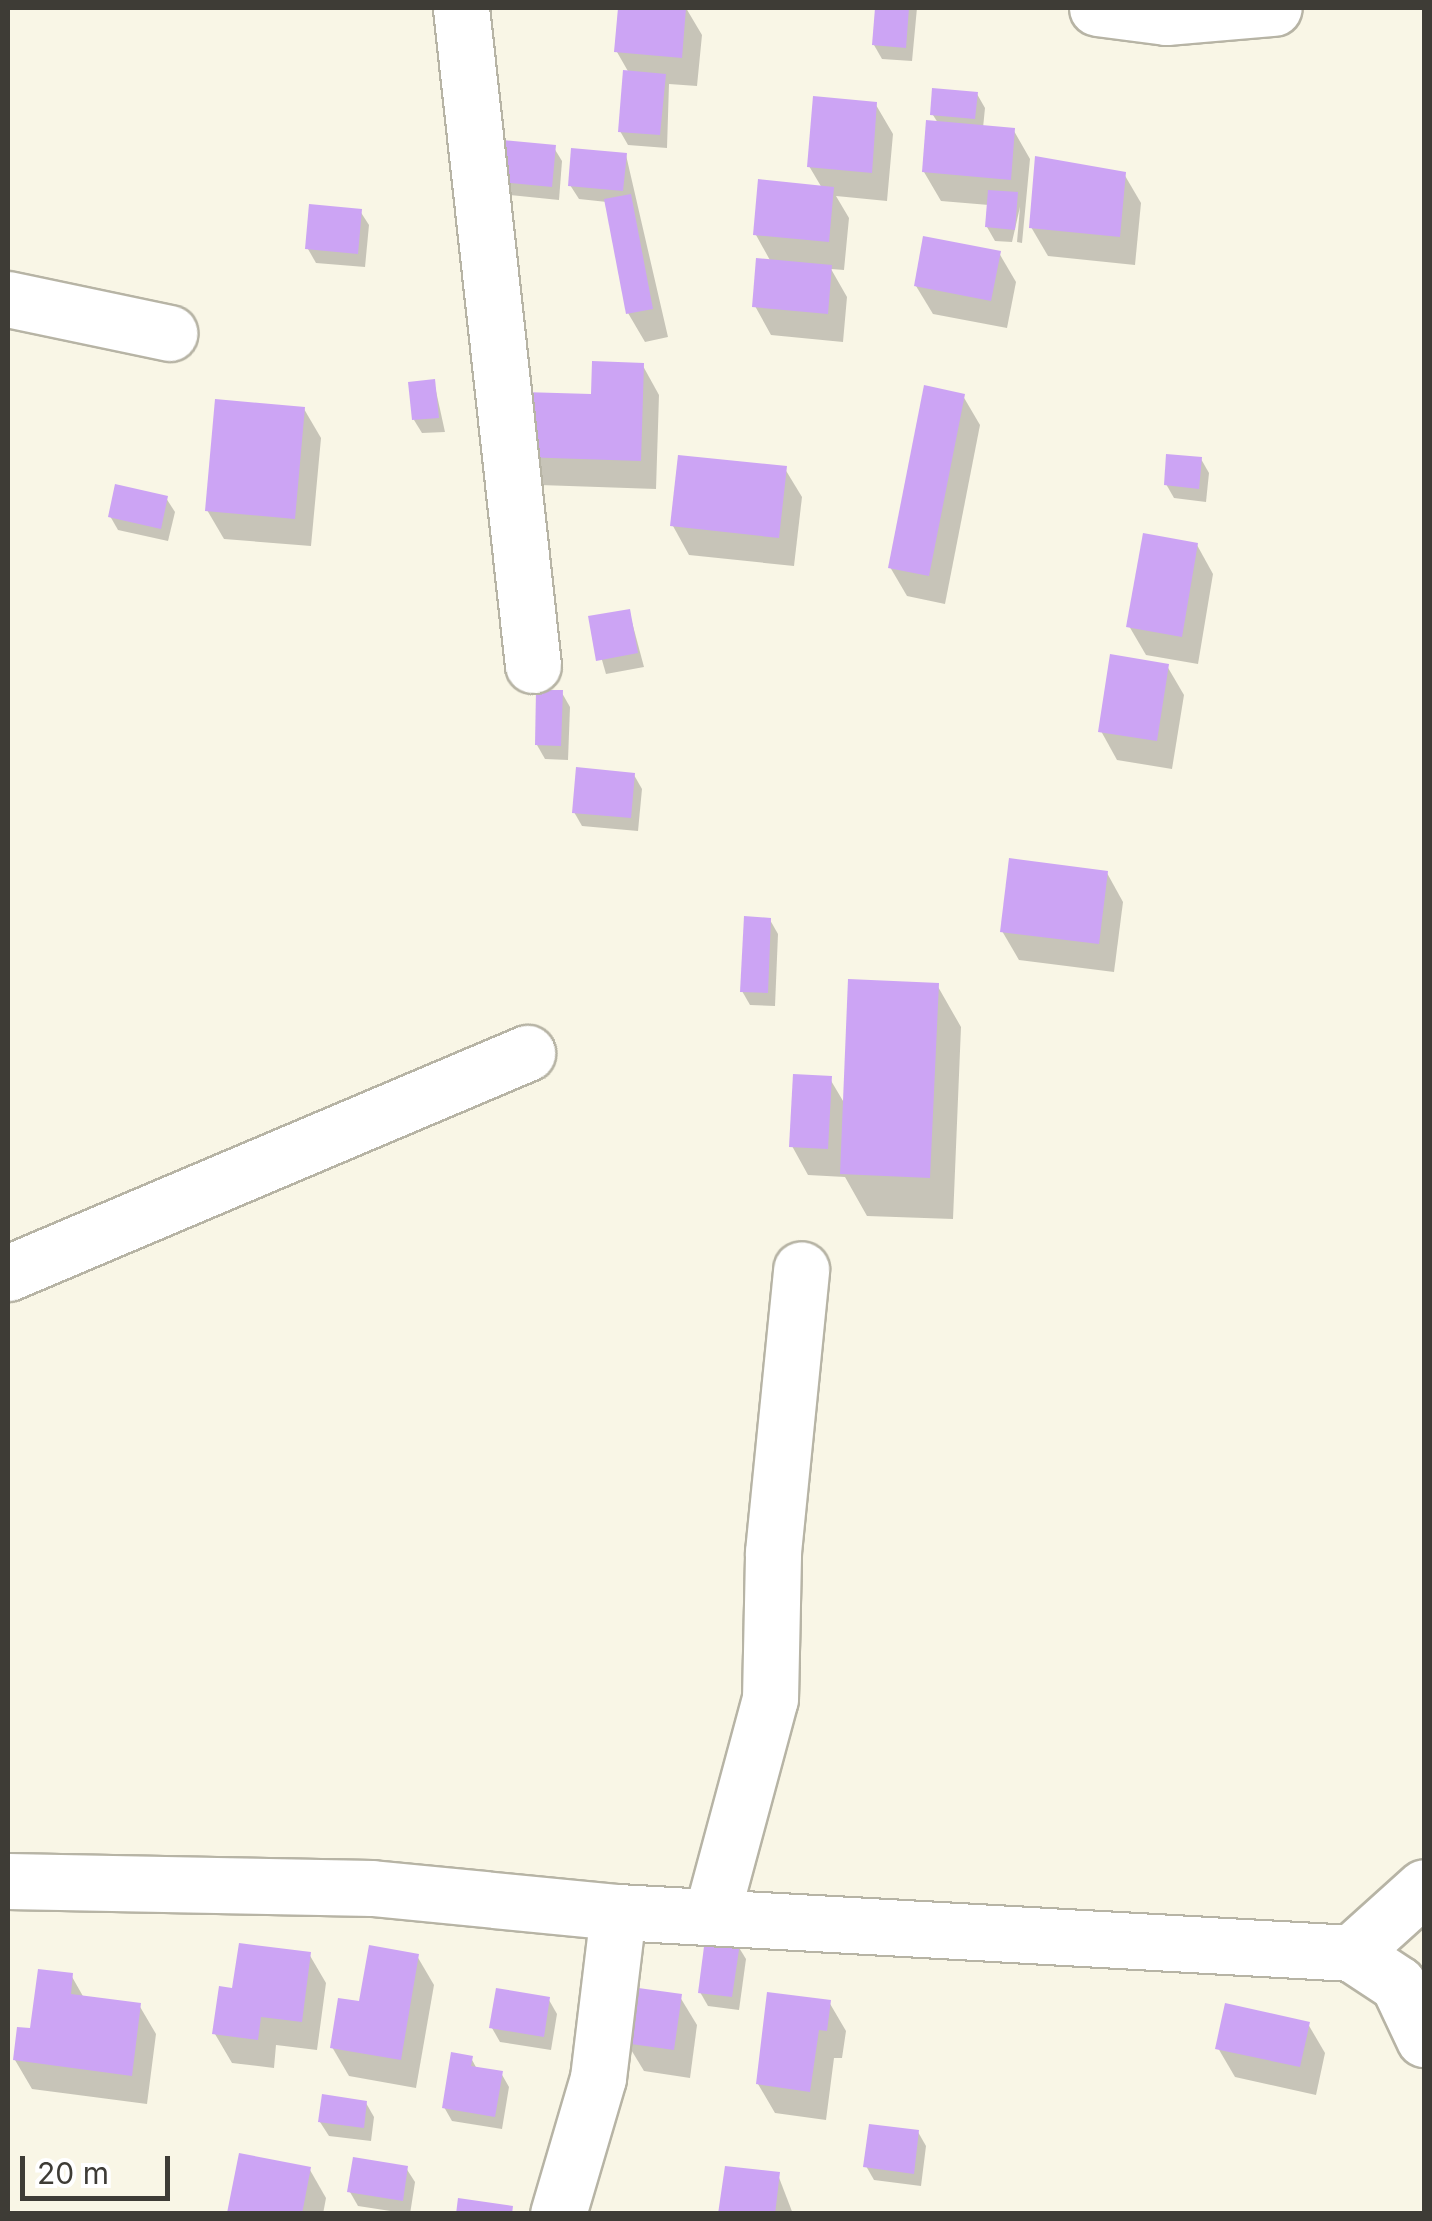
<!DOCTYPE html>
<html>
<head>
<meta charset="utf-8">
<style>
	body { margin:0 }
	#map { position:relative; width:1432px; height:2221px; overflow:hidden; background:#f9f6e6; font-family:Inter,sans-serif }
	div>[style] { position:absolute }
	.shadow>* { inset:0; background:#0003 }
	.building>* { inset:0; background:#cca4f4 }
	.roads { filter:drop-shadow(2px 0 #b7b4a5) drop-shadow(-2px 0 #b7b4a5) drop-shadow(0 2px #b7b4a5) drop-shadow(0 -2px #b7b4a5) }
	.minor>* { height:55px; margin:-27.5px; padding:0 27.5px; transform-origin:27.5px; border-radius:27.5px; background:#fff }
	span { translate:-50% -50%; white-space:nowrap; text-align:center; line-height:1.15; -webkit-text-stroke:9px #fff; paint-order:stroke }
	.frame { position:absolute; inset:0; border:10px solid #3e3c36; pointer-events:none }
	.scale { position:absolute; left:20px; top:2156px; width:150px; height:45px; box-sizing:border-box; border:5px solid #3e3c36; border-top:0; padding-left:12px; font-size:30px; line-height:35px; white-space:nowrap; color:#3e3c36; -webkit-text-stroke:8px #fff; paint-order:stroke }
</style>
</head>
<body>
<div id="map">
	<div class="shadow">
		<div style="clip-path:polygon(621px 8px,686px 8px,702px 35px,697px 86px,669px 84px,667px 148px,628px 145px,620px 131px,629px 73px,617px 52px)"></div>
		<div style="clip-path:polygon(878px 8px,917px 8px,912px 61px,882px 59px,874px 45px)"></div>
		<div style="clip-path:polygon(977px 94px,985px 108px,983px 128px,1014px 131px,1030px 159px,1022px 243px,1017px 242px,1020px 207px,1012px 242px,995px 241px,987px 227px,989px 205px,941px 201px,924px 172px,938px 123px,933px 115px)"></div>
		<div style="clip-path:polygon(876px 105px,893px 134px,887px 201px,836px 196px,849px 218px,844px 270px,831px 269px,847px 297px,843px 342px,771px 335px,755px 306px,771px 262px,756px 235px,822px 188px,809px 166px)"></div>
		<div style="clip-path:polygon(554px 148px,562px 161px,559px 200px,510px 195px,502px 181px)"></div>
		<div style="clip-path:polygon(626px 155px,668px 337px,645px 342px,628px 313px,607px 202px,579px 199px,570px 185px)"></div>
		<div style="clip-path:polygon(1038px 159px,1124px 174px,1141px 203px,1135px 265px,1048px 256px,1031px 227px)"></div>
		<div style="clip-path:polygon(360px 211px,369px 225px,365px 267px,316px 263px,308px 249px)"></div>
		<div style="clip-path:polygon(999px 253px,1016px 282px,1007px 328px,933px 314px,916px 286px)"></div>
		<div style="clip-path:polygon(643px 366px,659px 395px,656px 489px,540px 485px,524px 456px,593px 397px)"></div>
		<div style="clip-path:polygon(434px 382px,445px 432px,422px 433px,414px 420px)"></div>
		<div style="clip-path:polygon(963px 396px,980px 425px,945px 604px,907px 596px,890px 567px)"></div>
		<div style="clip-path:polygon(304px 409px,321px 438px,311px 546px,224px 539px,207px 510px)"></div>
		<div style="clip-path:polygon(1201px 459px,1209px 473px,1206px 502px,1174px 498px,1166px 484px)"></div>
		<div style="clip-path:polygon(785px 469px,802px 497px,794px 566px,689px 555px,673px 526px)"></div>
		<div style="clip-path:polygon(166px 498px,175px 512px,168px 541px,118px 530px,110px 516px)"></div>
		<div style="clip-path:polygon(1197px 545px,1213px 574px,1198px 664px,1146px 655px,1129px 626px)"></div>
		<div style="clip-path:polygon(629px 611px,644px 667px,606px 674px,590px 618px)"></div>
		<div style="clip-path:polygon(1167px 666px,1184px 695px,1172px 769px,1117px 760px,1101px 731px)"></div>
		<div style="clip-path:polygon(562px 693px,570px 707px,568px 760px,545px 759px,537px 745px)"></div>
		<div style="clip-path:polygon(634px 775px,642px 789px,638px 831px,582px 826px,574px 812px)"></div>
		<div style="clip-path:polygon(1107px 873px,1123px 902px,1114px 972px,1019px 960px,1002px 931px)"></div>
		<div style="clip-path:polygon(770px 920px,778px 934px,775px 1006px,750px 1005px,742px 991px)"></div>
		<div style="clip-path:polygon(937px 985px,961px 1027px,953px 1219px,867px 1216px,845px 1177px,808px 1175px,792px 1146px,830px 1079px,846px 1106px)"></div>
		<div style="clip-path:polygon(738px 1946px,746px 1959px,739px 2010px,708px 2006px,700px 1992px)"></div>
		<div style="clip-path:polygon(309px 1954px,326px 1983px,317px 2050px,276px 2045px,274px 2068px,232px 2063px,215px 2034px,234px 1991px)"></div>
		<div style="clip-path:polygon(417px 1956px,434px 1985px,416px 2088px,349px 2076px,332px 2047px,361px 2004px)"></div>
		<div style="clip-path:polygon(71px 1975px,84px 1998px,139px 2005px,156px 2034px,147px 2104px,32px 2089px,15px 2060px)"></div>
		<div style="clip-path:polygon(680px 1997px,697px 2025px,690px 2078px,644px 2071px,627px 2043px)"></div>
		<div style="clip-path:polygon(549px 2000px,557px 2014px,551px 2050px,500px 2042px,492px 2028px)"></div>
		<div style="clip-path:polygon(829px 2002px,846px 2031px,842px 2058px,834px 2058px,826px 2120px,775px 2113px,758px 2084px)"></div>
		<div style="clip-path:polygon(1308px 2024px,1325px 2053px,1316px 2095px,1235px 2077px,1218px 2048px)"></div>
		<div style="clip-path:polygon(471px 2058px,477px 2069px,501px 2073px,509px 2087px,502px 2129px,452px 2121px,444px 2107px)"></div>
		<div style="clip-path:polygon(366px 2103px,374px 2117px,371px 2141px,329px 2136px,320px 2122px)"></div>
		<div style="clip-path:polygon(918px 2132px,926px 2146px,921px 2186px,874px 2180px,866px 2166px)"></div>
		<div style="clip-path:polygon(406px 2168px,415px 2182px,410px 2214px,358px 2206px,350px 2192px)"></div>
		<div style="clip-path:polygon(310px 2170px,326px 2198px,323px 2214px,230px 2212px)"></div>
		<div style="clip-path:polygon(778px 2175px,793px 2214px,721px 2214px)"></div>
	</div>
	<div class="building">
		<div style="clip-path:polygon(618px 8px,686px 8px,682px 58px,614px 52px)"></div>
		<div style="clip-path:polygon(875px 8px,909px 8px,906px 48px,872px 45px)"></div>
		<div style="clip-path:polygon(623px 70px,666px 74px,660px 135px,618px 132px)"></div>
		<div style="clip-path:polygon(932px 88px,978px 92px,975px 119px,930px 115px)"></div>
		<div style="clip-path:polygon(813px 96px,877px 102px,872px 173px,807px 167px)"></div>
		<div style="clip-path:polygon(926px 120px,1015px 128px,1011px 180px,922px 172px)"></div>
		<div style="clip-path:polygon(503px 140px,556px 145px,552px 187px,499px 182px)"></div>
		<div style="clip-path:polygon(571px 148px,627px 153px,623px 191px,568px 186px)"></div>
		<div style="clip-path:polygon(1035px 156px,1126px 172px,1120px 237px,1029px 228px)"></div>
		<div style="clip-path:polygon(758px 179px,834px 187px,829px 242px,753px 235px)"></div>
		<div style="clip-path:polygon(988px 190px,1018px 192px,1015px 230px,985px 227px)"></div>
		<div style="clip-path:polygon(631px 194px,653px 309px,626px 314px,604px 199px)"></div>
		<div style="clip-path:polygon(309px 204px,362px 209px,358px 254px,305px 249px)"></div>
		<div style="clip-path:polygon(923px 236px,1001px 251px,991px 301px,914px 286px)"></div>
		<div style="clip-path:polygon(756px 258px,832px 265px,828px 314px,752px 307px)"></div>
		<div style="clip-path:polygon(592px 361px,644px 363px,641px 461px,521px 457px,523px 392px,591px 394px)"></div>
		<div style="clip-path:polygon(435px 379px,439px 418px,412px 420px,408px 382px)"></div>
		<div style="clip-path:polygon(924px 385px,965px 394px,929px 576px,888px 568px)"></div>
		<div style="clip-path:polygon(215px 399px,305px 407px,295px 519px,205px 511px)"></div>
		<div style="clip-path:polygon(1166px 454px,1202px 457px,1199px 489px,1164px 485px)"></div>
		<div style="clip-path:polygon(678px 455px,787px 466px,779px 538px,670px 526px)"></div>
		<div style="clip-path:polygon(115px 484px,168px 496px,161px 529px,108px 517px)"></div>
		<div style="clip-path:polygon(1143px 533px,1198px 543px,1182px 637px,1126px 627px)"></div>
		<div style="clip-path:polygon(630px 609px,638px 653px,596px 661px,588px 616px)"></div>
		<div style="clip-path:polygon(1110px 654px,1169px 664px,1157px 741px,1098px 732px)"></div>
		<div style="clip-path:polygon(536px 690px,563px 690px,561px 746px,535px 745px)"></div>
		<div style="clip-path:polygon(576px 767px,635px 773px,631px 818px,572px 813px)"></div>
		<div style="clip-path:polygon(1009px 858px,1108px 871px,1099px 944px,1000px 932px)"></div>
		<div style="clip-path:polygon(744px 916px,771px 918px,768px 993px,740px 992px)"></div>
		<div style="clip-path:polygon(848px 979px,939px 983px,930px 1178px,840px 1174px)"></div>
		<div style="clip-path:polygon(793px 1074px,832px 1076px,828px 1149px,789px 1147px)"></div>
		<div style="clip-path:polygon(705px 1939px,740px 1943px,732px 1997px,698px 1993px)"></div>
		<div style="clip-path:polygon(239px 1943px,311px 1952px,302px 2022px,261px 2017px,258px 2040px,212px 2034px,219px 1986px,232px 1988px)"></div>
		<div style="clip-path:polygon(369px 1945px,419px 1954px,401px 2060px,330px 2048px,338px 1998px,359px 2001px)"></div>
		<div style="clip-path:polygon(38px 1969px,73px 1973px,71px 1994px,141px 2003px,132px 2076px,13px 2060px,17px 2027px,30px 2028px)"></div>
		<div style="clip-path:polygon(631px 1987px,682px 1994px,674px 2050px,624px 2043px)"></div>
		<div style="clip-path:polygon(496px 1988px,550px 1997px,544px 2037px,489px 2028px)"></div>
		<div style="clip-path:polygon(767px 1992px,831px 2000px,827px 2031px,819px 2030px,810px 2092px,756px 2084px)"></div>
		<div style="clip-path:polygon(1225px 2003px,1310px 2022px,1300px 2067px,1215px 2049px)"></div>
		<div style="clip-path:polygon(451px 2052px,473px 2056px,471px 2066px,503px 2071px,495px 2117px,442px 2108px)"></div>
		<div style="clip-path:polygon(322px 2094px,367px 2101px,364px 2128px,318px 2122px)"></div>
		<div style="clip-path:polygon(869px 2124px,919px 2130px,914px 2174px,863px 2167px)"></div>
		<div style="clip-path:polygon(239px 2153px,311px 2167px,302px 2214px,227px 2213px)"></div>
		<div style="clip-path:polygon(353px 2157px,408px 2166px,403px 2201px,347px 2192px)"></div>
		<div style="clip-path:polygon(725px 2166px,780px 2172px,775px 2214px,718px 2214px)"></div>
		<div style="clip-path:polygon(458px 2198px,513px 2206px,512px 2214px,456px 2214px)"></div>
	</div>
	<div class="roads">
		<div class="minor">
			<div style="left:461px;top:8px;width:661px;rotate:83.75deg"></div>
			<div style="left:1097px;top:8px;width:70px;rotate:7.4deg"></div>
			<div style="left:1166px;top:17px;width:108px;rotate:-4.8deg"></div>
			<div style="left:8px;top:299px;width:165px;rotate:11.9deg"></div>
			<div style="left:8px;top:1273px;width:564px;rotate:-22.97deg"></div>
			<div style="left:8px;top:1881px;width:364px;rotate:1.1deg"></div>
			<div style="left:372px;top:1888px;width:247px;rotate:5.6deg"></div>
			<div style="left:618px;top:1912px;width:734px;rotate:3.2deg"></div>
			<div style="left:1351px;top:1953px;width:98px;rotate:-42.1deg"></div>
			<div style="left:711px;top:1917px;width:226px;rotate:-74.9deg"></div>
			<div style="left:770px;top:1699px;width:147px;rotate:-88.8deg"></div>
			<div style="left:773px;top:1552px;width:284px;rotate:-84.3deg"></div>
			<div style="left:1351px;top:1953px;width:56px;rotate:33.4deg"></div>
			<div style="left:1398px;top:1984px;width:61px;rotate:64.7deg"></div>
			<div style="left:558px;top:2214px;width:142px;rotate:-73.6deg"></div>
			<div style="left:598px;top:2078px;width:167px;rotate:-83.1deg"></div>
		</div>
	</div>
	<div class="frame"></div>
	<div class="scale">20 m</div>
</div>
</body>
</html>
